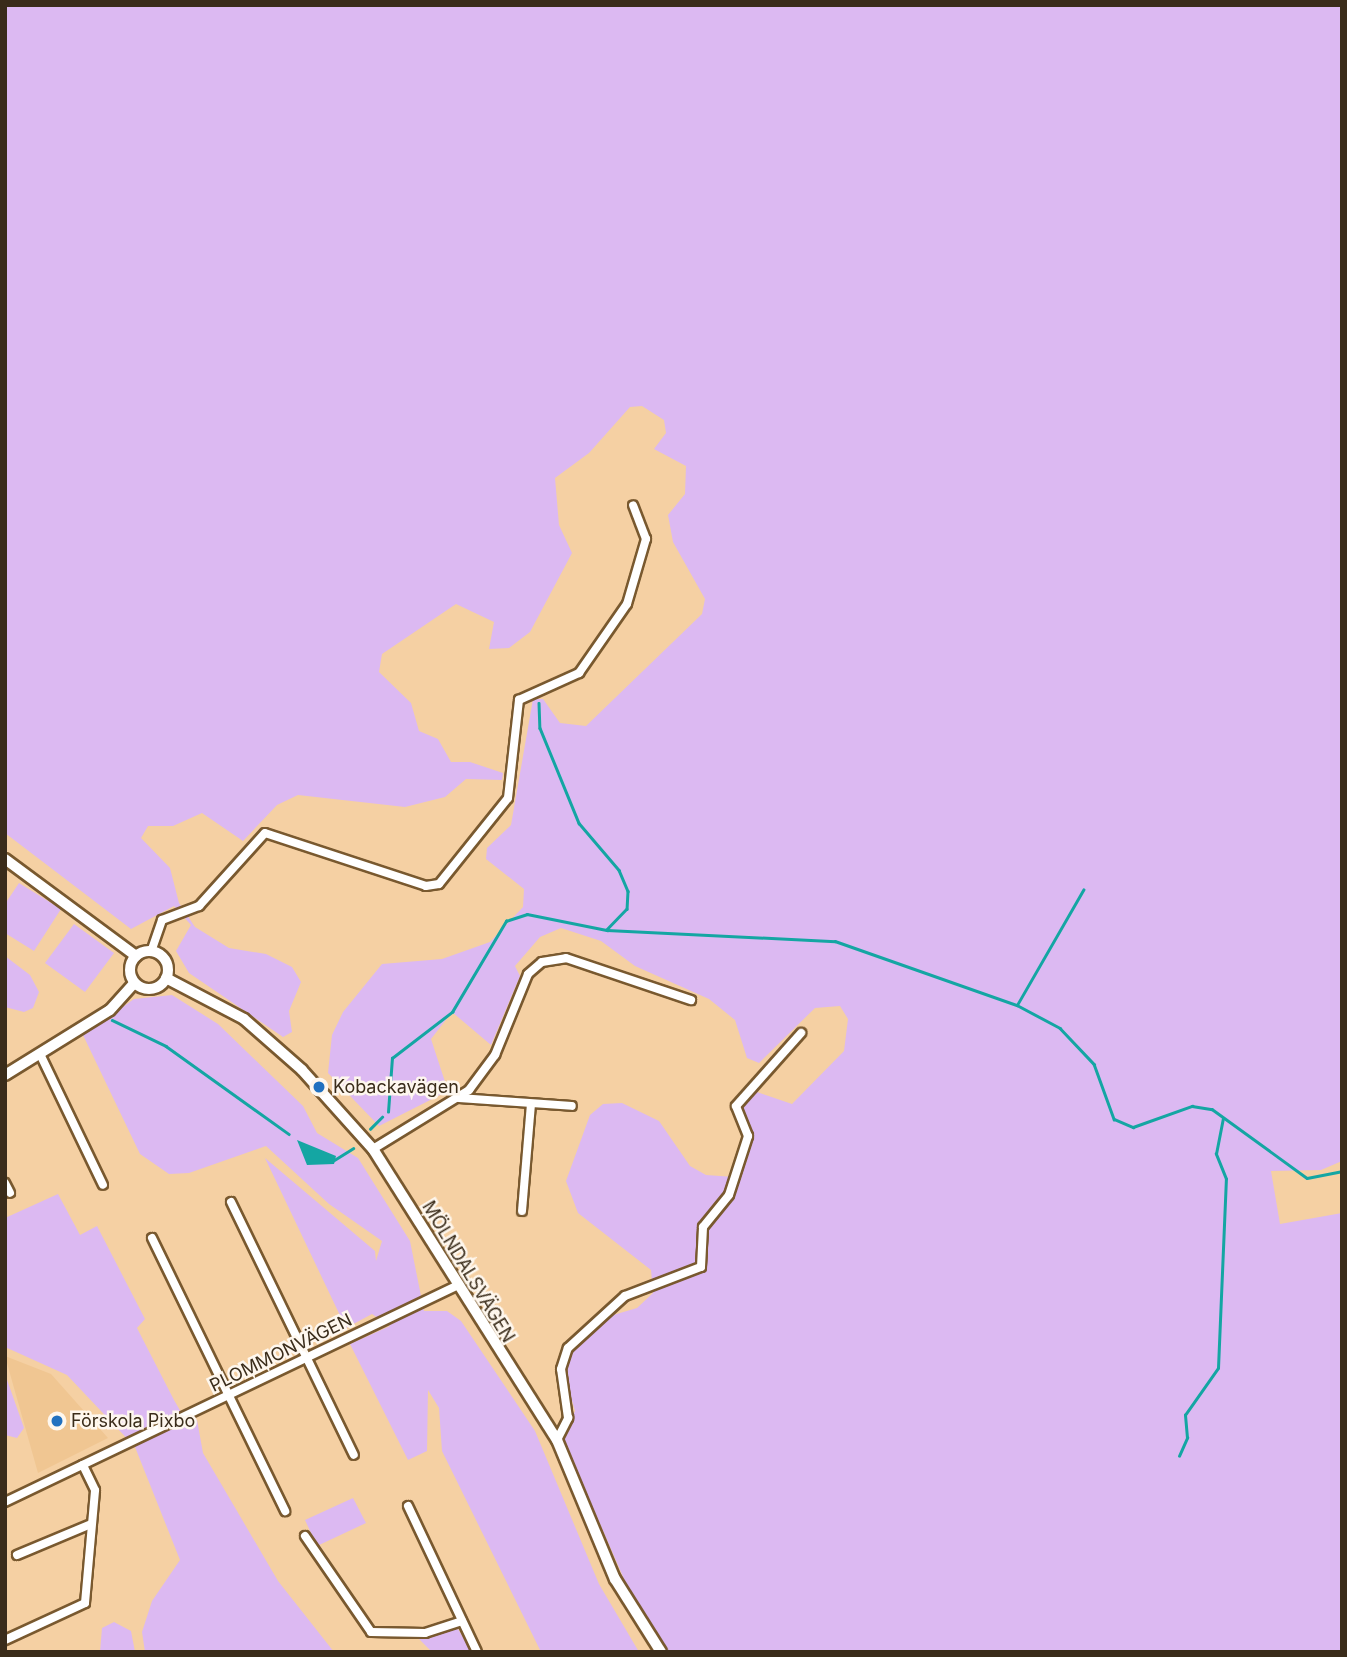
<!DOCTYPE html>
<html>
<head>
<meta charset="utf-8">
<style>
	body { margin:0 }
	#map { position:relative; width:1347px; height:1657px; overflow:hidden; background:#f5d0a3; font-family:Inter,sans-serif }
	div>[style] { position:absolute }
	.built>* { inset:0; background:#f0c692 }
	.green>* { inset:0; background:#dcb9f2 }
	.water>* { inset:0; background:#14a6a3 }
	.stream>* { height:2.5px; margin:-1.25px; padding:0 1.25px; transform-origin:1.25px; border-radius:1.25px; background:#14a6a3 }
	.roads { filter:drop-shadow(2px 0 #79592f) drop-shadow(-2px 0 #79592f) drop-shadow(0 2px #79592f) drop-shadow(0 -2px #79592f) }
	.minor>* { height:8px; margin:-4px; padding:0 4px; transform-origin:4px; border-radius:4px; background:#fff }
	.tertiary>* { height:10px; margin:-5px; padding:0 5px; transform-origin:5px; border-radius:5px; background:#fff }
	.tertiary>.ring { margin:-5px; padding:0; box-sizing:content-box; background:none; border:10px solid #fff; border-radius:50% }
	.dots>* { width:19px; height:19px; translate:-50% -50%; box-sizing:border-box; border:4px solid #fef7ee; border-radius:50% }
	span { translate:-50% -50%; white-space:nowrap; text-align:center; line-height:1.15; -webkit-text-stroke:5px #fef7ee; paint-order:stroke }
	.poi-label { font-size:18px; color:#3a2c1a }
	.left { translate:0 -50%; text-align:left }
	.street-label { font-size:18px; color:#3a2c1a }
	.frame { position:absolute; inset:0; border:7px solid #3a2c1a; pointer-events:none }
</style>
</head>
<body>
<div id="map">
	<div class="built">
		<div style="clip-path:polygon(5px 1356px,51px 1374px,108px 1438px,38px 1473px)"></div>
	</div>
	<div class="green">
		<div style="clip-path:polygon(5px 5px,1342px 5px,1342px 1161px,1321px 1170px,1271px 1171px,1280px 1224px,1342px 1213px,1342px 1652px,668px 1652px,631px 1595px,563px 1439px,575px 1411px,563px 1369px,575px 1340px,603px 1318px,637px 1308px,653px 1293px,651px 1270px,578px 1213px,566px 1181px,590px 1115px,603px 1104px,622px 1103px,659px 1121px,690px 1166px,706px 1175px,734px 1177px,745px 1134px,740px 1103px,757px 1092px,792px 1104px,844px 1051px,848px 1019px,840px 1006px,815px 1008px,759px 1063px,747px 1058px,735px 1020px,709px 999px,635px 966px,601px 941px,561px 928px,540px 937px,515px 966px,520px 976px,491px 1045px,452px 1012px,431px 1039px,448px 1091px,379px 1126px,328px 1073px,332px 1035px,343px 1012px,382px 964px,442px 959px,490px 942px,523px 907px,524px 889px,486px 859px,487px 848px,511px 825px,533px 699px,543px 699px,560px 723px,586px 726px,702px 614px,705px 599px,673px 542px,668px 515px,685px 494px,686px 466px,654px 449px,666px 433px,664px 420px,642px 406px,630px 407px,589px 453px,555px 478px,559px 525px,572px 553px,530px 632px,509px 648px,489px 649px,494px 622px,456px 604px,382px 654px,379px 672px,411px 703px,419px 731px,438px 739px,451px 762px,470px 762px,503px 773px,502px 780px,466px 779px,445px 797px,405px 807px,298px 795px,277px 805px,243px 841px,202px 813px,173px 826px,148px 826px,141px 838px,170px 868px,179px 903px,195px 927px,229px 948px,266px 954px,292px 967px,301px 982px,289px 1011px,292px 1032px,283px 1037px,189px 973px,176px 951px,191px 925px,174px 906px,131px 929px,5px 833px)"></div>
		<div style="clip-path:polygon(19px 883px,61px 909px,34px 951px,5px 933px,5px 904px)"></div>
		<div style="clip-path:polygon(74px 924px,114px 953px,85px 992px,45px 963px)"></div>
		<div style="clip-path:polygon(5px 956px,30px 975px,39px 992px,33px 1008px,24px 1012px,5px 1007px)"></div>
		<div style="clip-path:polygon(172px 995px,218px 1024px,303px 1106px,317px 1133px,358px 1158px,410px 1241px,424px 1311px,447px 1311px,461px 1321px,535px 1431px,599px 1584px,639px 1652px,541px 1652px,442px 1451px,439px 1408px,428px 1390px,427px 1451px,408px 1460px,350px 1344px,390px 1326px,372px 1314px,346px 1328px,265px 1158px,375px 1251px,376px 1261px,382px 1241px,329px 1204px,266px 1146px,189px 1173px,169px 1174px,140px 1154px,83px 1035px,134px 999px)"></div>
		<div style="clip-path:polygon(58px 1194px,80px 1235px,97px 1226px,145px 1319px,137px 1328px,174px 1400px,185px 1419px,197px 1420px,203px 1453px,278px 1581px,334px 1652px,145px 1652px,142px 1632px,152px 1601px,180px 1560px,135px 1447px,67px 1375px,5px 1347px,5px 1218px)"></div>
		<div style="clip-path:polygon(5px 1374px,24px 1428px,17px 1438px,5px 1435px)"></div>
		<div style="clip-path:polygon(353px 1498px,366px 1523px,317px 1546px,305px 1520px)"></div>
		<div style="clip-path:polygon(114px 1622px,131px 1631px,135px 1652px,100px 1652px,102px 1628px)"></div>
		<div style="clip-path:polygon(458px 1629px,472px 1652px,431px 1651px,417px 1637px)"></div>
	</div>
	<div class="water">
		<div style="clip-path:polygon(297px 1140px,336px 1156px,334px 1164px,307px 1165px)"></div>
	</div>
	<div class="stream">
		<div style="left:539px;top:703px;width:25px;rotate:88deg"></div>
		<div style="left:540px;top:728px;width:103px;rotate:67.7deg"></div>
		<div style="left:579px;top:823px;width:62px;rotate:49.6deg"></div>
		<div style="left:619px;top:870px;width:23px;rotate:67deg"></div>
		<div style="left:628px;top:891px;width:18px;rotate:93deg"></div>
		<div style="left:627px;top:909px;width:29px;rotate:134deg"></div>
		<div style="left:1017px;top:1005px;width:133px;rotate:-60.1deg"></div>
		<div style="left:112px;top:1020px;width:60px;rotate:25.7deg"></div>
		<div style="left:166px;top:1046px;width:151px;rotate:35.6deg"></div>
		<div style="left:388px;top:1112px;width:54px;rotate:-85.8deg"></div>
		<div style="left:392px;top:1058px;width:76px;rotate:-37.5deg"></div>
		<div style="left:452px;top:1012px;width:106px;rotate:-59.3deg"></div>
		<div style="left:506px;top:921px;width:22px;rotate:-18deg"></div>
		<div style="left:527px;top:914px;width:82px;rotate:11.3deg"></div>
		<div style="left:607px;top:930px;width:228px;rotate:2.8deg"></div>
		<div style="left:835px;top:941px;width:193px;rotate:19.4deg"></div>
		<div style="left:1017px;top:1005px;width:49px;rotate:28.1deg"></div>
		<div style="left:1060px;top:1028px;width:50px;rotate:46.6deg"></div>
		<div style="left:1094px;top:1064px;width:59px;rotate:70deg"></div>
		<div style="left:1114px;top:1119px;width:21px;rotate:23deg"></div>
		<div style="left:1133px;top:1127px;width:63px;rotate:-19.6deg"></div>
		<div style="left:1192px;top:1106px;width:20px;rotate:9deg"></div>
		<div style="left:1212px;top:1109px;width:117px;rotate:36deg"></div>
		<div style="left:1307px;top:1178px;width:36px;rotate:-11deg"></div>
		<div style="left:370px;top:1129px;width:17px;rotate:-45deg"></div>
		<div style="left:331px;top:1162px;width:26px;rotate:-32deg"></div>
		<div style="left:1179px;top:1456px;width:20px;rotate:-66deg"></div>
		<div style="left:1187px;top:1438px;width:23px;rotate:-95deg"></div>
		<div style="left:1185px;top:1415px;width:57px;rotate:-54.9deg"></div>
		<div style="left:1218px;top:1368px;width:189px;rotate:-87.6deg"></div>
		<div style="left:1226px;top:1179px;width:27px;rotate:-112deg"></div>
		<div style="left:1216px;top:1154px;width:36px;rotate:-79deg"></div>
	</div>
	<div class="roads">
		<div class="minor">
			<div style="left:151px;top:952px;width:34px;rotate:-71deg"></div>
			<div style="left:162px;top:920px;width:40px;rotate:-21deg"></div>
			<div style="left:199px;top:906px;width:98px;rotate:-47.9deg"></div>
			<div style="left:265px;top:833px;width:169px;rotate:18.2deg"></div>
			<div style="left:426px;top:886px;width:13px;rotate:-9deg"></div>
			<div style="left:439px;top:884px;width:110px;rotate:-51.3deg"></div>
			<div style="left:508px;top:798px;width:99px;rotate:-83.6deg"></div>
			<div style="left:519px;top:700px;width:66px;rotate:-24.2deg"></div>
			<div style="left:579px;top:673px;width:84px;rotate:-55.2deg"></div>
			<div style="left:627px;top:604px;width:68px;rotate:-73.7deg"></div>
			<div style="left:646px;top:539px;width:36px;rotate:-111deg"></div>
			<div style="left:40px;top:1054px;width:145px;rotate:64.3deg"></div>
			<div style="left:459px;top:1098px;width:113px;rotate:4deg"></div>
			<div style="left:373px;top:1149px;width:113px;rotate:-31.6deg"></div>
			<div style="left:469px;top:1090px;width:44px;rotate:-53.4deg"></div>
			<div style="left:495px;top:1055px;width:87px;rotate:-67.8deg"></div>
			<div style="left:528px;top:974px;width:18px;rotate:-41deg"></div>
			<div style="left:542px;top:962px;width:24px;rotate:-9deg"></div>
			<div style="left:566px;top:958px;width:132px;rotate:18.6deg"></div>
			<div style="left:5px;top:1183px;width:11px;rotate:63deg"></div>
			<div style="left:231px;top:1202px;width:281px;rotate:64.1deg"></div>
			<div style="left:522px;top:1211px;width:107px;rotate:-85.2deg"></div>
			<div style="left:152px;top:1238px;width:304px;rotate:64deg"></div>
			<div style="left:557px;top:1440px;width:25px;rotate:-63deg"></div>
			<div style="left:568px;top:1418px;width:49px;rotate:-98.1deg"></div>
			<div style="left:561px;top:1369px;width:22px;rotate:-72deg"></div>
			<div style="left:568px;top:1348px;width:77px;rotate:-42.4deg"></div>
			<div style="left:625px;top:1296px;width:81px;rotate:-20.9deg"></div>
			<div style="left:701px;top:1267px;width:40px;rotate:-87.1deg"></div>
			<div style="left:703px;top:1227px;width:41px;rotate:-50.9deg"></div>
			<div style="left:729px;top:1195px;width:62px;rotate:-72.1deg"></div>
			<div style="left:748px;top:1136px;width:32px;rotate:-112deg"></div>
			<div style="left:736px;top:1106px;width:98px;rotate:-48.3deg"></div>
			<div style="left:5px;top:1502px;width:500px;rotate:-25.59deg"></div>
			<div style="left:408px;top:1506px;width:161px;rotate:64.7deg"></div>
			<div style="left:305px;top:1536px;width:116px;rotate:55.5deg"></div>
			<div style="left:371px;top:1632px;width:54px;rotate:1.1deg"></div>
			<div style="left:425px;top:1633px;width:39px;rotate:-18deg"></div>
			<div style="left:17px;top:1555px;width:80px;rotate:-22.7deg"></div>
			<div style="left:5px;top:1640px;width:88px;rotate:-24.8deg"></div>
			<div style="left:85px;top:1603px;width:113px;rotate:-84.9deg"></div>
			<div style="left:95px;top:1490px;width:28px;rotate:-116deg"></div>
		</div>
		<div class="tertiary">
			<div style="left:5px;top:859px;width:163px;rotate:36.5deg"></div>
			<div class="ring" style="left:130px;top:951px;width:28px;height:28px"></div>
			<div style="left:166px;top:978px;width:88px;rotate:27.7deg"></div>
			<div style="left:244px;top:1019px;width:77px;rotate:41.3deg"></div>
			<div style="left:302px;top:1070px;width:106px;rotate:48.1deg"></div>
			<div style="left:373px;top:1149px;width:344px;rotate:57.7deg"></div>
			<div style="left:557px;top:1440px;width:151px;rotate:67.4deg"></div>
			<div style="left:615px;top:1579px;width:86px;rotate:57.8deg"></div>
			<div style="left:5px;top:1075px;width:123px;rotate:-31.8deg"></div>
			<div style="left:110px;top:1010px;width:36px;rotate:-48deg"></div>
		</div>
	</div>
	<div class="dots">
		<div style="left:319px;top:1087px;background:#2171c0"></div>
		<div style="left:57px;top:1421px;background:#2171c0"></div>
	</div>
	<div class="poi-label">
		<span class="left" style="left:333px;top:1087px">Kobackavägen</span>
		<span class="left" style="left:71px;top:1421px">Förskola Pixbo</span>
	</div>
	<div class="street-label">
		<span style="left:468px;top:1272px;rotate:59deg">MÖLNDALSVÄGEN</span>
		<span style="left:281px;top:1353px;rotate:-26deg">PLOMMONVÄGEN</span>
	</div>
	<div class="frame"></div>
</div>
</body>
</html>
